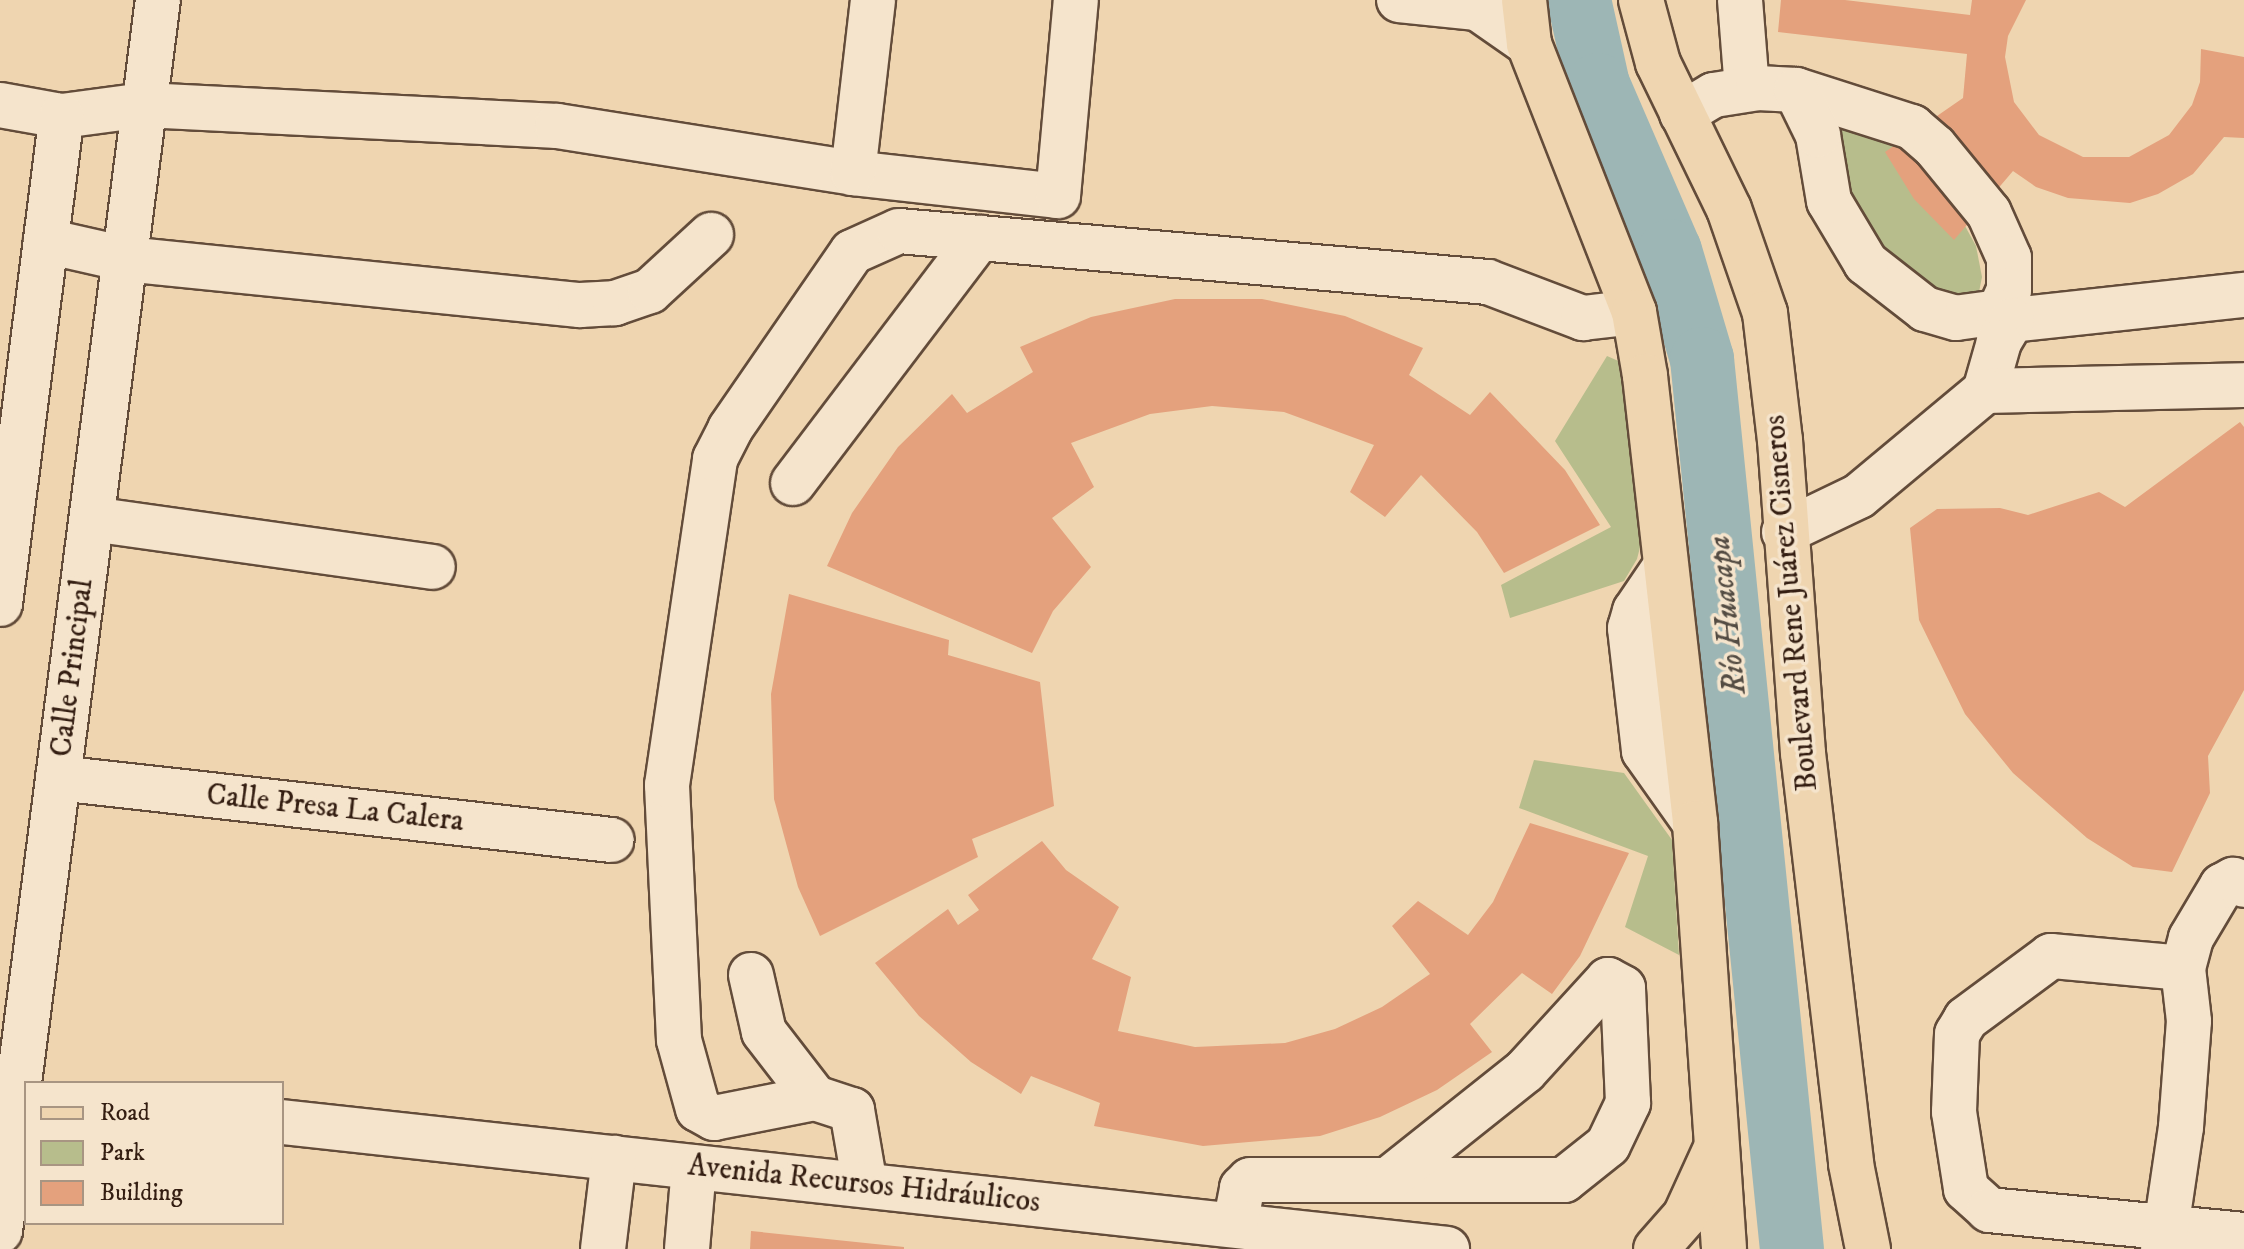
<!DOCTYPE html>
<html>
<head>
<meta charset="utf-8">
<style>
	body { margin:0 }
	#map { position:relative; width:2244px; height:1249px; overflow:hidden; background:#efd5b0; font-family:"IM FELL DW Pica",serif }
	div>[style] { position:absolute }
	.green>* { inset:0; background:#b7bd8c }
	.river>* { height:64px; margin:-32px; padding:0 32px; transform-origin:32px; border-radius:32px; background:#9db6b5 }
	.building>* { inset:0; background:#e4a17d }
	.roads { filter:drop-shadow(2px 0 #634c3a) drop-shadow(-2px 0 #634c3a) drop-shadow(0 2px #634c3a) drop-shadow(0 -2px #634c3a) }
	.minor>* { height:44px; margin:-22px; padding:0 22px; transform-origin:22px; border-radius:22px; background:#f5e4cc }
	.major>* { height:44px; margin:-22px; padding:0 22px; transform-origin:22px; border-radius:22px; background:#efd5b0 }
	span { translate:-50% -50%; white-space:nowrap; text-align:center; line-height:1.15; -webkit-text-stroke:7px #f5e4cc; paint-order:stroke }
	.street-label { font-size:30px; color:#341e12 }
	.water-label { font-size:32px; color:#544c43; font-style:italic }
	.legend { position:absolute; left:24px; top:1081px; width:260px; height:144px; box-sizing:border-box; background:#f5e4cc; border:2px solid #a89582; margin:0; padding:10px 14px; list-style:none; font-size:24px; color:#341e12 }
	.legend li { display:flex; align-items:center; gap:16px; height:40px }
	.legend b { width:40px; border:2px solid #a89582 }
</style>
</head>
<body>
<div id="map">
	<div class="green">
		<div style="clip-path:polygon(1847px 124px,1904px 148px,1948px 195px,1976px 246px,1982px 277px,1979px 292px,1947px 299px,1861px 236px,1830px 145px)"></div>
		<div style="clip-path:polygon(1607px 356px,1623px 363px,1646px 524px,1637px 559px,1624px 581px,1510px 618px,1501px 585px,1611px 527px,1555px 441px)"></div>
		<div style="clip-path:polygon(1534px 760px,1624px 773px,1672px 840px,1679px 955px,1625px 927px,1648px 856px,1519px 808px)"></div>
	</div>
	<div class="river">
		<div style="left:1579px;top:0;width:87px;rotate:77.4deg"></div>
		<div style="left:1598px;top:85px;width:181px;rotate:66.6deg"></div>
		<div style="left:1670px;top:251px;width:113px;rotate:73.5deg"></div>
		<div style="left:1702px;top:359px;width:895px;rotate:84.23deg"></div>
	</div>
	<div class="building">
		<div style="clip-path:polygon(1781px 0,1845px 0,1970px 15px,1972px 0,2026px 0,2008px 36px,2005px 57px,2014px 102px,2039px 135px,2083px 157px,2129px 157px,2169px 135px,2192px 105px,2200px 82px,2201px 49px,2244px 57px,2244px 138px,2224px 137px,2193px 174px,2158px 194px,2130px 203px,2068px 198px,2036px 187px,2013px 171px,1954px 240px,1914px 199px,1885px 152px,1963px 98px,1967px 54px,1778px 32px)"></div>
		<div style="clip-path:polygon(1175px 299px,1262px 299px,1345px 316px,1423px 348px,1409px 375px,1470px 415px,1490px 392px,1565px 470px,1600px 525px,1504px 573px,1477px 532px,1421px 475px,1385px 517px,1350px 492px,1374px 445px,1284px 412px,1212px 406px,1150px 414px,1071px 443px,1094px 487px,1052px 518px,1091px 567px,1053px 611px,1032px 653px,827px 566px,852px 513px,898px 447px,952px 394px,967px 413px,1033px 372px,1020px 347px,1091px 317px)"></div>
		<div style="clip-path:polygon(2240px 422px,2244px 427px,2244px 690px,2208px 756px,2210px 793px,2172px 872px,2133px 867px,2087px 838px,2013px 773px,1965px 714px,1919px 620px,1910px 528px,1937px 509px,2000px 508px,2028px 515px,2099px 492px,2125px 507px)"></div>
		<div style="clip-path:polygon(789px 594px,949px 640px,948px 655px,1040px 682px,1054px 806px,972px 839px,978px 857px,820px 936px,798px 887px,774px 799px,771px 694px)"></div>
		<div style="clip-path:polygon(1530px 823px,1629px 853px,1580px 956px,1552px 994px,1522px 973px,1470px 1024px,1492px 1052px,1437px 1090px,1380px 1117px,1320px 1136px,1203px 1146px,1094px 1126px,1100px 1103px,1031px 1076px,1021px 1094px,971px 1062px,919px 1016px,875px 963px,948px 909px,958px 925px,979px 910px,968px 895px,1042px 841px,1066px 870px,1119px 907px,1092px 959px,1131px 977px,1118px 1031px,1195px 1047px,1285px 1043px,1335px 1029px,1382px 1007px,1430px 974px,1392px 926px,1418px 901px,1468px 935px,1493px 902px)"></div>
		<div style="clip-path:polygon(751px 1231px,904px 1247px,904px 1249px,750px 1249px)"></div>
	</div>
	<div class="roads">
		<div class="minor">
			<div style="left:1399px;top:0;width:76px;rotate:6deg"></div>
			<div style="left:1466px;top:0;width:77px;rotate:34.9deg"></div>
			<div style="left:1740px;top:0;width:89px;rotate:85.5deg"></div>
			<div style="left:0;top:105px;width:63px;rotate:10.1deg"></div>
			<div style="left:62px;top:116px;width:83px;rotate:-7.6deg"></div>
			<div style="left:144px;top:105px;width:414px;rotate:2.9deg"></div>
			<div style="left:557px;top:126px;width:300px;rotate:9deg"></div>
			<div style="left:853px;top:173px;width:206px;rotate:6.4deg"></div>
			<div style="left:1058px;top:196px;width:197px;rotate:-84.8deg"></div>
			<div style="left:1682px;top:114px;width:37px;rotate:-31deg"></div>
			<div style="left:1714px;top:95px;width:45px;rotate:-9deg"></div>
			<div style="left:1758px;top:88px;width:38px;rotate:3deg"></div>
			<div style="left:1796px;top:90px;width:122px;rotate:17.7deg"></div>
			<div style="left:1912px;top:127px;width:30px;rotate:41deg"></div>
			<div style="left:1935px;top:147px;width:85px;rotate:50.7deg"></div>
			<div style="left:1989px;top:213px;width:49px;rotate:66deg"></div>
			<div style="left:2009px;top:258px;width:32px;rotate:90deg"></div>
			<div style="left:2009px;top:290px;width:24px;rotate:114deg"></div>
			<div style="left:1999px;top:312px;width:43px;rotate:172.1deg"></div>
			<div style="left:1956px;top:318px;width:32px;rotate:-164deg"></div>
			<div style="left:1925px;top:309px;width:75px;rotate:-142.1deg"></div>
			<div style="left:1866px;top:263px;width:72px;rotate:-120.8deg"></div>
			<div style="left:1829px;top:201px;width:67px;rotate:-99.5deg"></div>
			<div style="left:1818px;top:135px;width:50px;rotate:-116.1deg"></div>
			<div style="left:853px;top:173px;width:174px;rotate:-83.4deg"></div>
			<div style="left:46px;top:241px;width:81px;rotate:12.8deg"></div>
			<div style="left:125px;top:259px;width:457px;rotate:5.8deg"></div>
			<div style="left:580px;top:305px;width:35px;rotate:-3deg"></div>
			<div style="left:615px;top:303px;width:37px;rotate:-19deg"></div>
			<div style="left:650px;top:291px;width:83px;rotate:-42.6deg"></div>
			<div style="left:1999px;top:312px;width:15px;rotate:32deg"></div>
			<div style="left:2012px;top:320px;width:233px;rotate:-6.2deg"></div>
			<div style="left:2012px;top:320px;width:26px;rotate:121deg"></div>
			<div style="left:1999px;top:342px;width:51px;rotate:105.9deg"></div>
			<div style="left:1985px;top:391px;width:259px;rotate:-1.3deg"></div>
			<div style="left:793px;top:483px;width:308px;rotate:-52.8deg"></div>
			<div style="left:92px;top:519px;width:344px;rotate:8deg"></div>
			<div style="left:1784px;top:532px;width:83px;rotate:-25.6deg"></div>
			<div style="left:1859px;top:496px;width:164px;rotate:-39.8deg"></div>
			<div style="left:1665px;top:567px;width:53px;rotate:124.3deg"></div>
			<div style="left:1635px;top:611px;width:18px;rotate:106deg"></div>
			<div style="left:1630px;top:628px;width:124px;rotate:83.5deg"></div>
			<div style="left:1644px;top:751px;width:88px;rotate:54.7deg"></div>
			<div style="left:0;top:604px;width:492px;rotate:-82.8deg"></div>
			<div style="left:58px;top:778px;width:557px;rotate:6.39deg"></div>
			<div style="left:2183px;top:968px;width:133px;rotate:-174.8deg"></div>
			<div style="left:2051px;top:956px;width:106px;rotate:143.5deg"></div>
			<div style="left:1966px;top:1019px;width:17px;rotate:121deg"></div>
			<div style="left:1957px;top:1034px;width:78px;rotate:92.2deg"></div>
			<div style="left:1954px;top:1112px;width:78px;rotate:81.1deg"></div>
			<div style="left:1966px;top:1189px;width:31px;rotate:42deg"></div>
			<div style="left:1989px;top:1210px;width:256px;rotate:5.6deg"></div>
			<div style="left:751px;top:975px;width:58px;rotate:77.2deg"></div>
			<div style="left:764px;top:1032px;width:83px;rotate:52.3deg"></div>
			<div style="left:815px;top:1098px;width:39px;rotate:18deg"></div>
			<div style="left:852px;top:1110px;width:76px;rotate:80.2deg"></div>
			<div style="left:815px;top:1098px;width:103px;rotate:168.8deg"></div>
			<div style="left:714px;top:1118px;width:18px;rotate:-151deg"></div>
			<div style="left:698px;top:1109px;width:72px;rotate:-105.4deg"></div>
			<div style="left:679px;top:1040px;width:255px;rotate:-92.7deg"></div>
			<div style="left:667px;top:785px;width:330px;rotate:-81.6deg"></div>
			<div style="left:715px;top:459px;width:34px;rotate:-63deg"></div>
			<div style="left:730px;top:429px;width:215px;rotate:-55.4deg"></div>
			<div style="left:852px;top:252px;width:51px;rotate:-24.1deg"></div>
			<div style="left:899px;top:231px;width:591px;rotate:4.95deg"></div>
			<div style="left:1488px;top:282px;width:102px;rotate:20.8deg"></div>
			<div style="left:1583px;top:318px;width:51px;rotate:-6.7deg"></div>
			<div style="left:282px;top:1122px;width:1172px;rotate:6.22deg"></div>
			<div style="left:1235px;top:1225px;width:38px;rotate:-79deg"></div>
			<div style="left:1242px;top:1188px;width:11px;rotate:-45deg"></div>
			<div style="left:1250px;top:1180px;width:314px"></div>
			<div style="left:1564px;top:1180px;width:56px;rotate:-38.5deg"></div>
			<div style="left:1608px;top:1145px;width:47px;rotate:-64.5deg"></div>
			<div style="left:1628px;top:1103px;width:115px;rotate:-92.5deg"></div>
			<div style="left:1623px;top:988px;width:17px;rotate:-152deg"></div>
			<div style="left:1608px;top:980px;width:123px;rotate:132.4deg"></div>
			<div style="left:1525px;top:1071px;width:175px;rotate:141.5deg"></div>
			<div style="left:0;top:1231px;width:1241px;rotate:-82.69deg"></div>
			<div style="left:603px;top:1249px;width:92px;rotate:-83.1deg"></div>
			<div style="left:687px;top:1249px;width:82px;rotate:-85.1deg"></div>
			<div style="left:2163px;top:1249px;width:123px;rotate:-81.6deg"></div>
			<div style="left:2181px;top:1127px;width:106px;rotate:-85.7deg"></div>
			<div style="left:2189px;top:1021px;width:53px;rotate:-96.5deg"></div>
			<div style="left:2183px;top:968px;width:31px;rotate:-75deg"></div>
			<div style="left:2191px;top:938px;width:61px;rotate:-59.2deg"></div>
			<div style="left:2222px;top:886px;width:13px;rotate:-29deg"></div>
			<div style="left:2233px;top:880px;width:12px;rotate:24deg"></div>
		</div>
		<div class="major">
			<div style="left:1524px;top:0;width:44px;rotate:83.5deg"></div>
			<div style="left:1529px;top:44px;width:288px;rotate:68.6deg"></div>
			<div style="left:1634px;top:312px;width:65px;rotate:80.2deg"></div>
			<div style="left:1645px;top:376px;width:450px;rotate:83.6deg"></div>
			<div style="left:1695px;top:823px;width:427px;rotate:86.1deg"></div>
			<div style="left:1641px;top:0;width:65px;rotate:74.9deg"></div>
			<div style="left:1658px;top:63px;width:162px;rotate:64.1deg"></div>
			<div style="left:1729px;top:209px;width:110px;rotate:70.9deg"></div>
			<div style="left:1765px;top:313px;width:128px;rotate:83.3deg"></div>
			<div style="left:1780px;top:440px;width:314px;rotate:85.8deg"></div>
			<div style="left:1803px;top:753px;width:414px;rotate:83.3deg"></div>
			<div style="left:1851px;top:1164px;width:87px;rotate:78.7deg"></div>
			<div style="left:1656px;top:1249px;width:44px;rotate:-48.7deg"></div>
			<div style="left:1685px;top:1216px;width:75px;rotate:-65.5deg"></div>
		</div>
	</div>
	<div class="street-label">
		<span style="left:1792px;top:603px;rotate:-95deg">Boulevard Rene Juárez Cisneros</span>
		<span style="left:73px;top:668px;rotate:-83deg">Calle Principal</span>
		<span style="left:335px;top:809px;rotate:6deg">Calle Presa La Calera</span>
		<span style="left:864px;top:1185px;rotate:6deg">Avenida Recursos Hidráulicos</span>
	</div>
	<div class="water-label">
		<span style="left:1728px;top:615px;rotate:-96deg">Río Huacapa</span>
	</div>
	<ul class="legend">
	<li><b style="height:10px;background:#efd5b0"></b>Road</li>
	<li><b style="height:22px;background:#b7bd8c"></b>Park</li>
	<li><b style="height:22px;background:#e4a17d"></b>Building</li>
	</ul>
</div>
</body>
</html>
